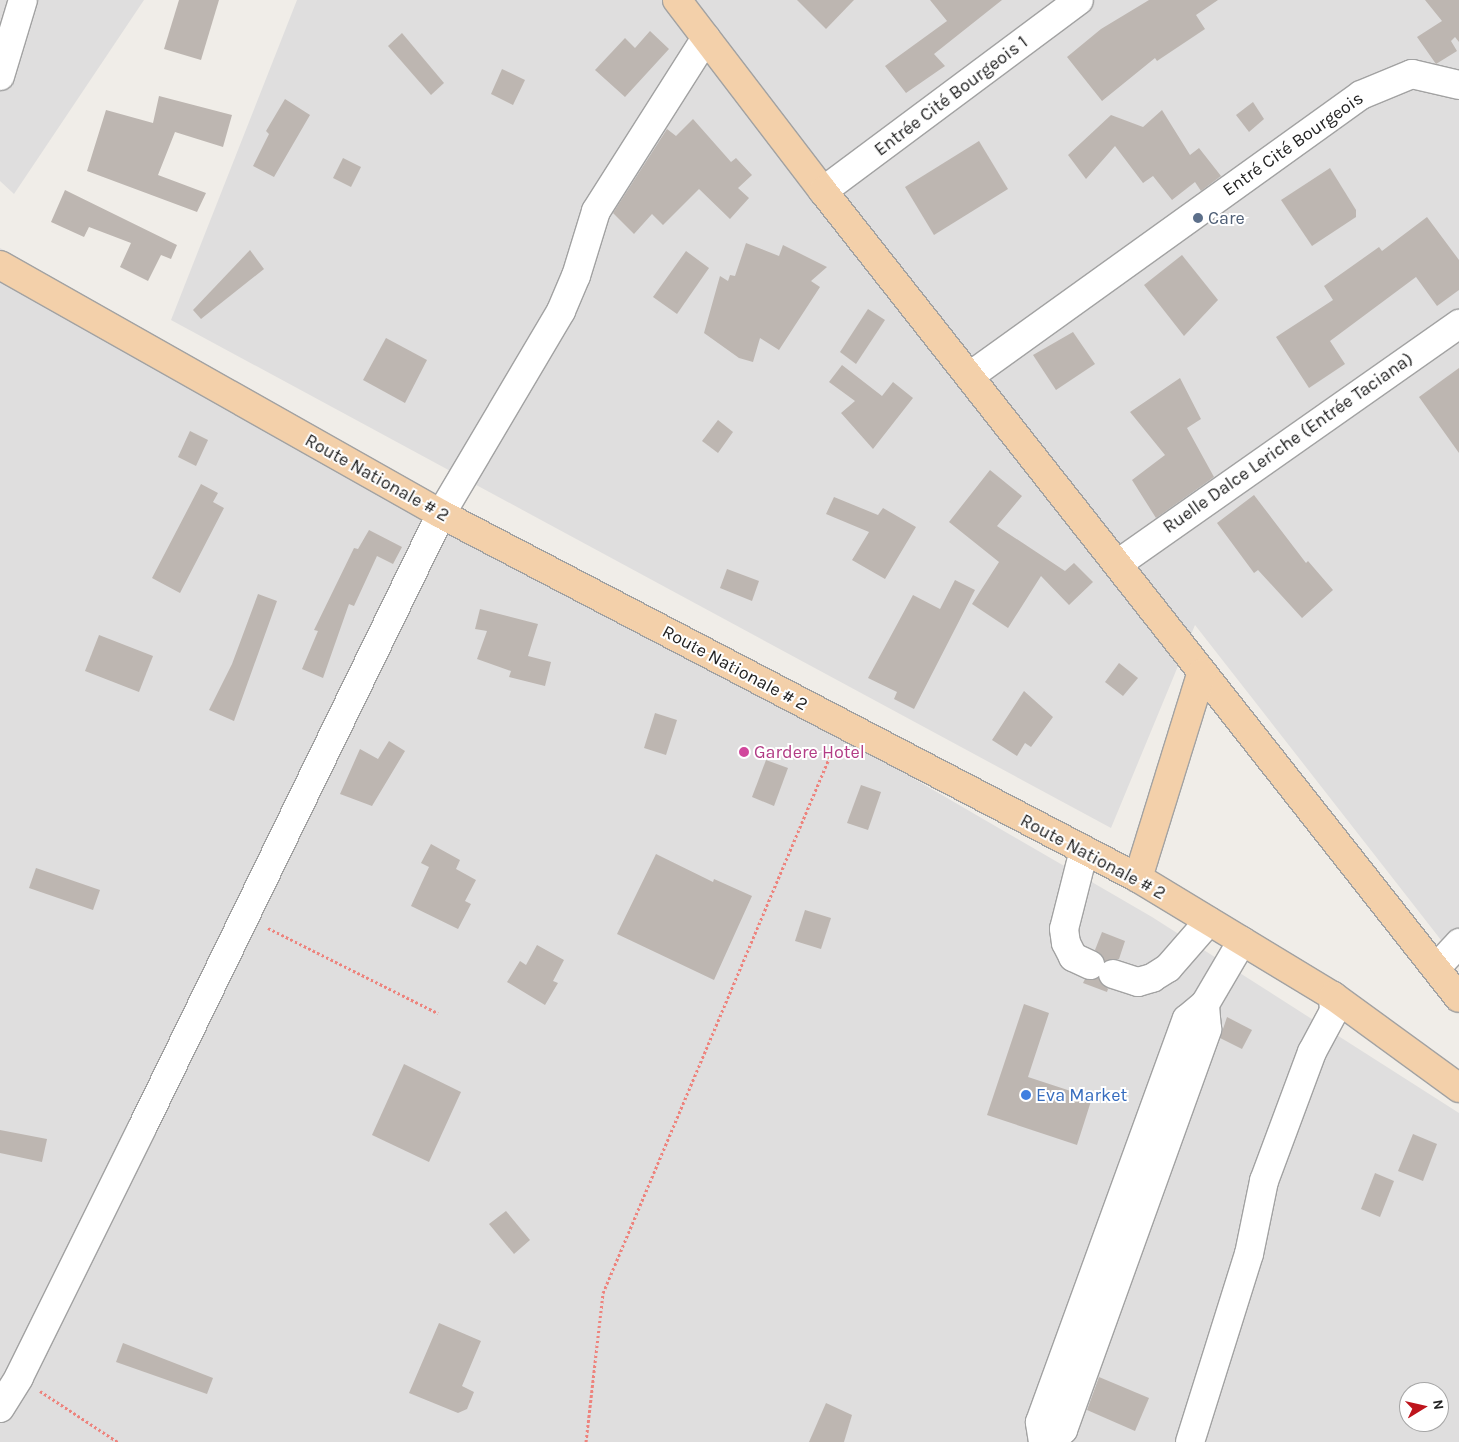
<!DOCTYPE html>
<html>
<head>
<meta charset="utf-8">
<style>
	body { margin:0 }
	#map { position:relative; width:1459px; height:1442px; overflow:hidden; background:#f0ede8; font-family:Karla,sans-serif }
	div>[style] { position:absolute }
	.residential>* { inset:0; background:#dfdede }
	.building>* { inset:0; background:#bdb6b1 }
	.path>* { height:3px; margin-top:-1.5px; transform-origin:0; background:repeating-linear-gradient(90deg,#ed837d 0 2.5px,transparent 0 5px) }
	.roads { filter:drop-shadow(1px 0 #a2a2a2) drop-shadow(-1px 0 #a2a2a2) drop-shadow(0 1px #a2a2a2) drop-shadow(0 -1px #a2a2a2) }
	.minor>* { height:28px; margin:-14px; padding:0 14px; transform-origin:14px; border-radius:14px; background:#fff }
	.major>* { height:28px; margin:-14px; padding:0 14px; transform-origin:14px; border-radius:14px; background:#f3d0aa }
	.dots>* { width:14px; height:14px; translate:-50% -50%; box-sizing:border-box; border:2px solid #fff; border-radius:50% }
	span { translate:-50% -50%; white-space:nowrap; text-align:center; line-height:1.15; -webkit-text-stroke:4px #fff; paint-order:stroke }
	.street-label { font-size:18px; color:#212121 }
	.service-label { font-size:18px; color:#4e5e75 }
	.left { translate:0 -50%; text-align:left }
	.hotel-label { font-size:18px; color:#b23c85 }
	.shop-label { font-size:18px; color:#366cbe }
	.north { position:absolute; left:1399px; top:1382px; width:50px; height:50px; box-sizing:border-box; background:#fff; border:1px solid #a6a6a6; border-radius:50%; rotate:81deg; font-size:14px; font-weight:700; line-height:20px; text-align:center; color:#212121 }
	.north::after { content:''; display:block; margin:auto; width:18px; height:22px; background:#be141c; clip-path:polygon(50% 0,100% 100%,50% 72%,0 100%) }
</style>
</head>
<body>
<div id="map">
	<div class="residential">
		<div style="clip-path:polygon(0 0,144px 0,14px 194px,0 181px)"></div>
		<div style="clip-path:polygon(297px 0,1459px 0,1459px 963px,1195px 625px,1111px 828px,171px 320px)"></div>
		<div style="clip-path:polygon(evenodd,0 248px,1152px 917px,1459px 1113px,1459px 1442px,0 1442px,0 248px,1409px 1392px,1439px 1392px,1439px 1422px,1409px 1422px,1409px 1392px)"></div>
	</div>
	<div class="building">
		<div style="clip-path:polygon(179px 0,219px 0,201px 60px,164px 49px)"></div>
		<div style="clip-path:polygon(797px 0,854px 0,826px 29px)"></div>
		<div style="clip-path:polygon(930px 0,1002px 0,934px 54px,945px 66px,906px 93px,885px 66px,947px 21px)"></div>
		<div style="clip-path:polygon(1149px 0,1218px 0,1196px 15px,1205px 29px,1157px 61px,1155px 58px,1102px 101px,1067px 57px,1101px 29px)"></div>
		<div style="clip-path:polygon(1425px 0,1459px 0,1459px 42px,1455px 37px,1451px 41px,1457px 51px,1436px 64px,1417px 37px,1442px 21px)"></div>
		<div style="clip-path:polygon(650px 31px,669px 49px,625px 97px,595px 70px,625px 38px,635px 48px)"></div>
		<div style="clip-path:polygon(402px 33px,444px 83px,431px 95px,388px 46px)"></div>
		<div style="clip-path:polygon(502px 69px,525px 80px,513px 105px,491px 94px)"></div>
		<div style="clip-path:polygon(159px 96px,232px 115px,223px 147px,175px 132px,158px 175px,206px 193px,197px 212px,87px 171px,106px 110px,153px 123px)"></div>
		<div style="clip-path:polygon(285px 99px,310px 115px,274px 177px,253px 166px,269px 134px,266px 131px)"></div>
		<div style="clip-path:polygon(1253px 102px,1264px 119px,1249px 132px,1236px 115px)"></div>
		<div style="clip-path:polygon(1162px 110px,1190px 155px,1199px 148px,1221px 176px,1201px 191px,1195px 182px,1172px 200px,1153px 176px,1143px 183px,1115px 146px,1086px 179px,1068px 155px,1111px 115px,1143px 127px)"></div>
		<div style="clip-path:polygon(693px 119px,731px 162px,736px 158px,752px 175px,738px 188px,749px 198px,730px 219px,699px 189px,663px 225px,652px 214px,634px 234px,613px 213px,667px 129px,676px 136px)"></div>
		<div style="clip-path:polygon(979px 141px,1008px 189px,934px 235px,905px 187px)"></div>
		<div style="clip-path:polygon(343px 158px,361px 167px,351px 187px,333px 178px)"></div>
		<div style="clip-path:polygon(1330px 168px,1356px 210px,1356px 217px,1312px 246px,1281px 200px)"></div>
		<div style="clip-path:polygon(65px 190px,177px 245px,171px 259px,161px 255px,148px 281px,120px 267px,131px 243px,89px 227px,84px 237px,51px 222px)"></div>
		<div style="clip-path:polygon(1427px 217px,1459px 260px,1459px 290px,1437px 306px,1416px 277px,1330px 341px,1345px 364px,1309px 388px,1276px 337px,1333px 300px,1324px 286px,1379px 247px,1382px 251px)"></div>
		<div style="clip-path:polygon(746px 243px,779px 256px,783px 245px,827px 267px,811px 281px,820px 287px,779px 350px,760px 338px,753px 362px,739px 358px,704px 333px,720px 276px,728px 281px,730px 275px,735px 276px)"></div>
		<div style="clip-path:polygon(250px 250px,264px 269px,201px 319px,193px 310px)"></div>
		<div style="clip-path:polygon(686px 251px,709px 268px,677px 314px,653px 297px)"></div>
		<div style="clip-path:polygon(1182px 255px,1218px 300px,1184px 336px,1144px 285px)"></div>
		<div style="clip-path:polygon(868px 309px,885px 320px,856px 364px,840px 352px)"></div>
		<div style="clip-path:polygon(1073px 332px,1095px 364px,1056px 390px,1033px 355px)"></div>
		<div style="clip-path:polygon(386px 338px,427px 360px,405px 403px,363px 380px)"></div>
		<div style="clip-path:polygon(842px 365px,882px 396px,893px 382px,913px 398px,873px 449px,841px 413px,855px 401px,829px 382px)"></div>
		<div style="clip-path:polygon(1459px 368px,1459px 453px,1419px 397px)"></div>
		<div style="clip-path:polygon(1180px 378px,1201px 419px,1187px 428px,1214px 477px,1156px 518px,1132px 480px,1165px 455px,1130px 412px)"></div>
		<div style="clip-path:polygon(718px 420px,733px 432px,718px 453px,702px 441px)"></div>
		<div style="clip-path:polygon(190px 431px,208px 440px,196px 466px,178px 457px)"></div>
		<div style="clip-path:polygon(990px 470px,1022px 496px,997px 526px,1065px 571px,1074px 563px,1093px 582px,1069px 605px,1041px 576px,1008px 628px,972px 604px,999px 562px,949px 522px)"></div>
		<div style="clip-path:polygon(201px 484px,218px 493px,213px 502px,224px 508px,180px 593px,152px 578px)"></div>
		<div style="clip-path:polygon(1254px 495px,1306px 563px,1308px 561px,1333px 590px,1302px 618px,1258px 570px,1254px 573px,1217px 523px)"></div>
		<div style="clip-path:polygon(834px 497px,878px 515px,883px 508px,916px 527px,885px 579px,852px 560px,869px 532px,826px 514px)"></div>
		<div style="clip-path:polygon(369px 530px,402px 547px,393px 564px,377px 556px,354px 606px,349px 604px,323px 678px,302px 669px,318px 631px,314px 630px,354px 548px,358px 549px)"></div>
		<div style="clip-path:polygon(727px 569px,759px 581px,752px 601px,720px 588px)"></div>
		<div style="clip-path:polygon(955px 580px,975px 590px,914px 709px,894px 699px,897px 692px,868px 678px,913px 595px,940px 609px)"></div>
		<div style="clip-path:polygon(258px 594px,277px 601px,234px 721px,209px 710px,232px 664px)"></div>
		<div style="clip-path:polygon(480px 609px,538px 624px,528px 656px,551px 662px,545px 686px,509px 677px,511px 671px,477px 659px,487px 631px,475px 629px)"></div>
		<div style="clip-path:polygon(99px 635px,153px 656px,139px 692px,85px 671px)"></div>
		<div style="clip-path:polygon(1119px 663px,1138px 678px,1123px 696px,1105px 682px)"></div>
		<div style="clip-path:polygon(1024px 691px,1053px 717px,1031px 747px,1025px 743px,1017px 756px,992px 740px)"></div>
		<div style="clip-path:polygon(655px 713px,677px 720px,666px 755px,644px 748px)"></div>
		<div style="clip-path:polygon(389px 741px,405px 751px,372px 806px,340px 794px,360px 749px,378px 759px)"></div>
		<div style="clip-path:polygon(766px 760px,788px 768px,774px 806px,752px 797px)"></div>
		<div style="clip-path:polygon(861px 785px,881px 792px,868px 830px,847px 823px)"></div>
		<div style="clip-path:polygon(431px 844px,460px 860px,456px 869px,476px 880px,465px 901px,471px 904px,458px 929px,411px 906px,429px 867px,421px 863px)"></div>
		<div style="clip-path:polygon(656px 854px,713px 882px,714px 879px,752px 896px,714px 980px,617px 934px)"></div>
		<div style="clip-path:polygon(36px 868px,100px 890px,93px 910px,29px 888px)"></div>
		<div style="clip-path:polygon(805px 910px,831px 918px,821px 949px,795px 941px)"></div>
		<div style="clip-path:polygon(1102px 932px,1125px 941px,1119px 959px,1105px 961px,1095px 950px)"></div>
		<div style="clip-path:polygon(537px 945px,564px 960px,553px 981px,558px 983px,545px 1005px,507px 982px,520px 961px,526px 965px)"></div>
		<div style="clip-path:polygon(1098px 978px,1108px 989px,1107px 992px,1083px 983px,1085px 979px)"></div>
		<div style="clip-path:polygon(1024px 1004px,1049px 1013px,1028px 1077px,1092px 1098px,1077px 1145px,987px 1115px)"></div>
		<div style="clip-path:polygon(1227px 1017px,1252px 1030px,1242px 1049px,1220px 1038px)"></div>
		<div style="clip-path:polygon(404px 1064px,461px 1092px,429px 1162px,372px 1135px)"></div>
		<div style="clip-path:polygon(0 1130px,47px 1139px,42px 1162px,0 1153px)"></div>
		<div style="clip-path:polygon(1413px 1134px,1437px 1144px,1423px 1181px,1398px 1171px)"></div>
		<div style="clip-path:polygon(1375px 1173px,1394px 1181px,1380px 1217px,1361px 1209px)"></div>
		<div style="clip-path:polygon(506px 1211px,530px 1240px,514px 1254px,489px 1224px)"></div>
		<div style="clip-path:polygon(439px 1323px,481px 1341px,462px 1386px,474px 1392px,467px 1409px,458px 1413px,409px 1393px)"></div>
		<div style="clip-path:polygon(123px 1343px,213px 1378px,207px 1394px,116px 1362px)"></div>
		<div style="clip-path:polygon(1099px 1377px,1149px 1398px,1135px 1431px,1087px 1410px)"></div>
		<div style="clip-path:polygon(826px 1403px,852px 1415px,844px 1442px,809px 1442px)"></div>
	</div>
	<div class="path">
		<div style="left:268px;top:928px;width:190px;rotate:26.6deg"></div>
		<div style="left:40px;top:1391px;width:93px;rotate:33.2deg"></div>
		<div style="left:586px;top:1442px;width:150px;rotate:-83.5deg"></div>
		<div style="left:603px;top:1293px;width:591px;rotate:-67.08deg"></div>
	</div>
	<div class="roads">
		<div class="minor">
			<div style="left:0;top:76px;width:79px;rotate:-73.2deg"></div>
			<div style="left:823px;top:191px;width:319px;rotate:-36.7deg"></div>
			<div style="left:970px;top:376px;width:481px;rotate:-35.7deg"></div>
			<div style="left:1361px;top:95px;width:55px;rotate:-22.4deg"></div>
			<div style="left:1412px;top:74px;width:48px;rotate:13.2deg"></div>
			<div style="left:1119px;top:563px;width:416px;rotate:-35.1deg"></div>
			<div style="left:1084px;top:850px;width:81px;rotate:104.2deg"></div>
			<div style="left:1064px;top:929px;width:14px;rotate:82deg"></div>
			<div style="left:1066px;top:943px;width:16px;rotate:63deg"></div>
			<div style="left:1073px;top:957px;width:19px;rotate:25deg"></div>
			<div style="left:1437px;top:967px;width:33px;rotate:-47deg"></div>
			<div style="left:1113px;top:974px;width:26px;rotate:18deg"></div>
			<div style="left:1138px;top:982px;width:15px;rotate:-16deg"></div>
			<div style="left:1152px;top:978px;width:19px;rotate:-32deg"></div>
			<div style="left:1168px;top:968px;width:62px;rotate:-48.9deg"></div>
			<div style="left:0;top:1408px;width:36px;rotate:-58deg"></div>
			<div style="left:19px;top:1377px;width:278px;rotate:-63.7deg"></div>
			<div style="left:142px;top:1128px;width:683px;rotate:-64.04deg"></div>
			<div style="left:441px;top:514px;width:236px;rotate:-59.4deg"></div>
			<div style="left:561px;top:311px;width:38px;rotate:-67deg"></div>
			<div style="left:576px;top:276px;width:68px;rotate:-72.9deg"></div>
			<div style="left:596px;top:211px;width:205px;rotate:-57.6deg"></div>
			<div style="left:1043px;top:1442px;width:20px;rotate:-99deg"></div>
			<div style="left:1040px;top:1422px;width:429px;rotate:-70deg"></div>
			<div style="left:1187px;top:1019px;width:23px;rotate:-40deg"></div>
			<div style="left:1205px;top:1004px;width:73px;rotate:-59.6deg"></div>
			<div style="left:1045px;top:1442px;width:22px;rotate:-34deg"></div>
			<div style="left:1063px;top:1430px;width:426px;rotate:-70.2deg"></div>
			<div style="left:1207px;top:1029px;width:25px;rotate:-95deg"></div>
			<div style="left:1190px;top:1442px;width:197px;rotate:-72.6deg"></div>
			<div style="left:1249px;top:1254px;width:75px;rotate:-78.4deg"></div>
			<div style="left:1264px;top:1181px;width:138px;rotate:-69.6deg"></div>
			<div style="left:1312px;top:1052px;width:47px;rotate:-61.8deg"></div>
			<div style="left:1334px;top:1011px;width:15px;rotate:-94deg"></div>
		</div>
		<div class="major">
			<div style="left:677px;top:0;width:240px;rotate:52.6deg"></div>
			<div style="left:823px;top:191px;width:1027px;rotate:51.76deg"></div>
			<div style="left:0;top:265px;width:506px;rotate:29.45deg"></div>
			<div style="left:441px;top:514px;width:786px;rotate:27.58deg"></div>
			<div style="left:1138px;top:878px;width:228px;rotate:31.2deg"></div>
			<div style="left:1333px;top:996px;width:156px;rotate:36.1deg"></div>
			<div style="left:1138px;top:878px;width:214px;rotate:-72.8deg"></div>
		</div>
	</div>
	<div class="dots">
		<div style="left:1198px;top:218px;background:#5c6f8a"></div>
		<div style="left:744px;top:752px;background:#d1479c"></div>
		<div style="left:1026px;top:1095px;background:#3f7fe0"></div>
	</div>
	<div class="street-label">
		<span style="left:951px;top:96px;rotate:-37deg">Entrée Cité Bourgeois 1</span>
		<span style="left:1293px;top:144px;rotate:-35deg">Entré Cité Bourgeois</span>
		<span style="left:1288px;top:443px;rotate:-35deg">Ruelle Dalce Leriche (Entrée Taciana)</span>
		<span style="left:377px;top:478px;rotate:29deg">Route Nationale # 2</span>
		<span style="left:735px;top:668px;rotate:28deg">Route Nationale # 2</span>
		<span style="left:1093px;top:857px;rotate:28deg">Route Nationale # 2</span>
	</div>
	<div class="service-label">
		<span class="left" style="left:1208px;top:218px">Care</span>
	</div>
	<div class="hotel-label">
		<span class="left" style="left:754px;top:752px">Gardere Hotel</span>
	</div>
	<div class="shop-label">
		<span class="left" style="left:1036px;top:1095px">Eva Market</span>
	</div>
	<div class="north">N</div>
</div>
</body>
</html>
